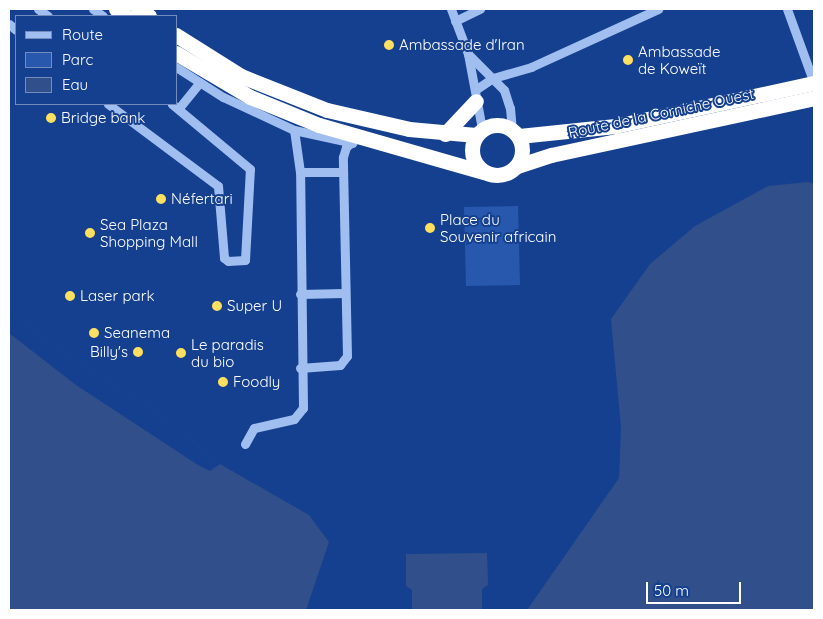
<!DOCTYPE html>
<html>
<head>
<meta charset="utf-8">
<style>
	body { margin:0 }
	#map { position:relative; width:823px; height:619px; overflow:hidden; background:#15408f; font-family:Quicksand,sans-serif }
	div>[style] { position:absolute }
	.green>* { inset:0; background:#2758ae }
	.water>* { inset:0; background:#304f8b }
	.pier>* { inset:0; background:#15408f }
	.minor>* { height:9px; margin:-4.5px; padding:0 4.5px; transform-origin:4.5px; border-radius:4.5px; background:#a1bef0 }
	.highway>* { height:15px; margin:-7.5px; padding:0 7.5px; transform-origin:7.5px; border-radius:7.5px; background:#fff }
	.highway>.ring { margin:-7.5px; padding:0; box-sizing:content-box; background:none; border:15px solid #fff; border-radius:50% }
	.dots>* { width:14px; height:14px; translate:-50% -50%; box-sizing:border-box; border:2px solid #15408f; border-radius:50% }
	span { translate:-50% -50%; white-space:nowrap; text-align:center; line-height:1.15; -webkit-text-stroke:4px #15408f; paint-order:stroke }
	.poi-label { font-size:15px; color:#fff }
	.left { translate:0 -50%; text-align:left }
	.right { translate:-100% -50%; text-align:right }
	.street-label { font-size:15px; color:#fff }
	.frame { position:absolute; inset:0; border:10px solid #fff; pointer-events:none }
	.legend { position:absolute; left:15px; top:15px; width:162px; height:90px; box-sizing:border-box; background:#15408f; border:1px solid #738cbc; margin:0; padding:6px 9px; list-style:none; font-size:15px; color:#fff }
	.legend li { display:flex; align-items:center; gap:10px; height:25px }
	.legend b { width:25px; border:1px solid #738cbc }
	.scale { position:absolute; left:646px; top:582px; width:95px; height:22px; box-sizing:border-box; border:2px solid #fff; border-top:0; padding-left:6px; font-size:15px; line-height:18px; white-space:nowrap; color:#fff; -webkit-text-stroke:4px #15408f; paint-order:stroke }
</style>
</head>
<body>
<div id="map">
	<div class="green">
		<div style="clip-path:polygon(518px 206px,520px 285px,466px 286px,464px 207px)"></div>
	</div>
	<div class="water">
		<div style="clip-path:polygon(808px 182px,814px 184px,814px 610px,527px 610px,619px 478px,621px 428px,611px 319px,650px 264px,695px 226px,768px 186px)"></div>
		<div style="clip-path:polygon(9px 312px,66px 354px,150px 407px,220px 464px,309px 515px,329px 542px,306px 610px,9px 610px)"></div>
		<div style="clip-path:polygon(487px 553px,488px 585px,482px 589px,482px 610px,412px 610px,412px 590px,406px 586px,406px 554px)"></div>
	</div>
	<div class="pier">
		<div style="clip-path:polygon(9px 312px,66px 354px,150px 407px,220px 464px,210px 471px,198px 465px,76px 385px,9px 333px)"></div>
	</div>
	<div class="minor">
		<div style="left:38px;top:9px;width:12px;rotate:35deg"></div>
		<div style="left:93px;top:9px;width:12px;rotate:35deg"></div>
		<div style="left:451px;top:9px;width:48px;rotate:69.3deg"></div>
		<div style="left:468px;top:54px;width:76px;rotate:79.4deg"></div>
		<div style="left:787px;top:9px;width:79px;rotate:70deg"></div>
		<div style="left:455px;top:21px;width:28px;rotate:-26deg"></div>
		<div style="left:9px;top:24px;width:9px;rotate:41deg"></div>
		<div style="left:468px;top:54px;width:51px;rotate:45deg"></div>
		<div style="left:504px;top:90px;width:19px;rotate:72deg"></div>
		<div style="left:510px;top:108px;width:21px;rotate:85deg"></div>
		<div style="left:176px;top:67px;width:56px;rotate:32.6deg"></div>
		<div style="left:223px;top:97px;width:78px;rotate:24.9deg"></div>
		<div style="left:294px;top:130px;width:60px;rotate:12.4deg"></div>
		<div style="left:475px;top:90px;width:22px;rotate:-34deg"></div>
		<div style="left:493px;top:78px;width:40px;rotate:-16deg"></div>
		<div style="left:531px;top:67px;width:140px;rotate:-24.5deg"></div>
		<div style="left:108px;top:104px;width:137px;rotate:36.7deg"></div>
		<div style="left:218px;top:186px;width:72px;rotate:85.2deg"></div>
		<div style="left:224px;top:258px;width:5px;rotate:37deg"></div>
		<div style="left:228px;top:261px;width:17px;rotate:-3deg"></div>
		<div style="left:245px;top:260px;width:91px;rotate:-86.9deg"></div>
		<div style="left:250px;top:169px;width:102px;rotate:-140.2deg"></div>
		<div style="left:179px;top:108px;width:33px;rotate:-51deg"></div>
		<div style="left:300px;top:172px;width:43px"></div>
		<div style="left:300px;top:294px;width:44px;rotate:-1.3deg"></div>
		<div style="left:300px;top:368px;width:40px;rotate:-4.3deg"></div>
		<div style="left:340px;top:365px;width:11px;rotate:-52deg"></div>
		<div style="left:347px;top:356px;width:199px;rotate:-91.2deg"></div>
		<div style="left:343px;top:157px;width:10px;rotate:-73deg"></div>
		<div style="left:346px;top:147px;width:6px;rotate:-39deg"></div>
		<div style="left:245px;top:444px;width:18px;rotate:-61deg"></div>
		<div style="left:254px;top:428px;width:41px;rotate:-12.7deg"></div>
		<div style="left:294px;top:419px;width:14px;rotate:-51deg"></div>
		<div style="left:303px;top:408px;width:236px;rotate:-90.7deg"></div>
		<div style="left:300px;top:172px;width:42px;rotate:-98.1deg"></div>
	</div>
	<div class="highway">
		<div style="left:116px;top:9px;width:12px;rotate:35deg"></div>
		<div style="left:138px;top:9px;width:13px;rotate:32deg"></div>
		<div style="left:176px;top:35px;width:77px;rotate:32.2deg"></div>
		<div style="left:241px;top:76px;width:92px;rotate:21.6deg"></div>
		<div style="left:327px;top:110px;width:84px;rotate:13deg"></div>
		<div style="left:409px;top:129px;width:67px;rotate:5.1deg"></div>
		<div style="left:176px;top:53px;width:86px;rotate:30.7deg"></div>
		<div style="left:250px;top:97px;width:74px;rotate:22.1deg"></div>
		<div style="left:319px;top:125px;width:171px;rotate:16deg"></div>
		<div class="ring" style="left:472px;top:125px;width:35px;height:35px"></div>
		<div style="left:445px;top:134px;width:45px;rotate:-46.8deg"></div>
		<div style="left:519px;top:136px;width:97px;rotate:-5.9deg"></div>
		<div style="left:615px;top:126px;width:204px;rotate:-12.2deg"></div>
		<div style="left:517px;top:166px;width:36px;rotate:-18deg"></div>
		<div style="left:551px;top:155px;width:269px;rotate:-12.2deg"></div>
	</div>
	<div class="dots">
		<div style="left:389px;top:45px;background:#ffdf60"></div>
		<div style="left:628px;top:60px;background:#ffdf60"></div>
		<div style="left:51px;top:118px;background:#ffdf60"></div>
		<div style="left:161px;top:199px;background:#ffdf60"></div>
		<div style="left:430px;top:228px;background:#ffdf60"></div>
		<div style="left:90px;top:233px;background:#ffdf60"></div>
		<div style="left:70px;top:296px;background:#ffdf60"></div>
		<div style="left:217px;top:306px;background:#ffdf60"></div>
		<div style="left:94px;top:333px;background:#ffdf60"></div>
		<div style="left:138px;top:352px;background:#ffdf60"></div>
		<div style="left:181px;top:353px;background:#ffdf60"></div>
		<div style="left:223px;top:382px;background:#ffdf60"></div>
	</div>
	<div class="poi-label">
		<span class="left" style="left:399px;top:45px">Ambassade d'Iran</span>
		<span class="left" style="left:638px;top:60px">Ambassade<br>de Koweït</span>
		<span class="left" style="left:61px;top:118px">Bridge bank</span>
		<span class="left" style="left:171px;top:199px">Néfertari</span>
		<span class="left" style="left:440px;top:228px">Place du<br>Souvenir africain</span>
		<span class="left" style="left:100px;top:233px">Sea Plaza<br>Shopping Mall</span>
		<span class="left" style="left:80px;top:296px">Laser park</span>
		<span class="left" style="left:227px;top:306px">Super U</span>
		<span class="left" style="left:104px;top:333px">Seanema</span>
		<span class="left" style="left:191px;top:353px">Le paradis<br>du bio</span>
		<span class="right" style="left:128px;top:352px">Billy's</span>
		<span class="left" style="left:233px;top:382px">Foodly</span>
	</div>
	<div class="street-label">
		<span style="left:661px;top:113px;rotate:-12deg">Route de la Corniche Ouest</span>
	</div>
	<div class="frame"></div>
	<ul class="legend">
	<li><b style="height:6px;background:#a1bef0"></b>Route</li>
	<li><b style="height:14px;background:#2758ae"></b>Parc</li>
	<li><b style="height:14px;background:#304f8b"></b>Eau</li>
	</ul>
	<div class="scale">50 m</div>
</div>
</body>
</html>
